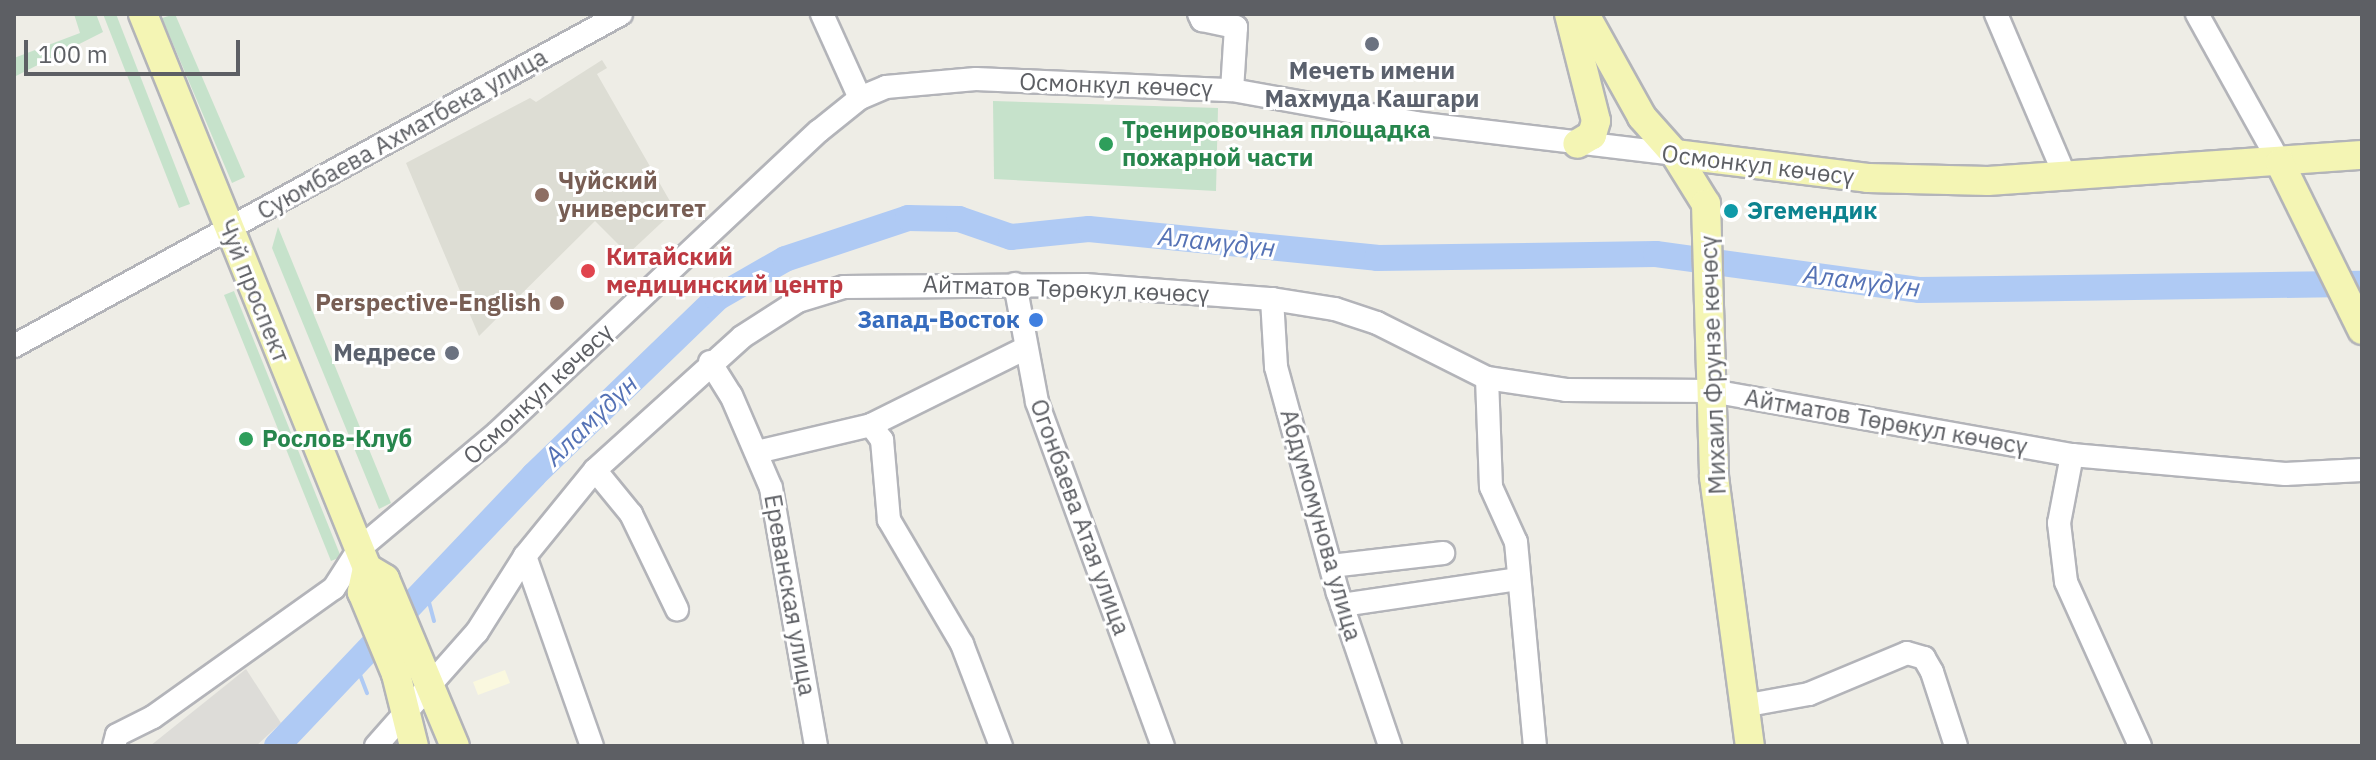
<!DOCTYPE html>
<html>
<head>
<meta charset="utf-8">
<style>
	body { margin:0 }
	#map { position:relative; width:2376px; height:760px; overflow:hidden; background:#eeede6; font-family:"IBM Plex Sans",sans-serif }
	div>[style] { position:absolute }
	.commercial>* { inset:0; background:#faf8df }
	.industrial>* { inset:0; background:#dddcd8 }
	.education>* { inset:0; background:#ddddd4 }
	.green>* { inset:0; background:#c6e2cb }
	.stream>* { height:4px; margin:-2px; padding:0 2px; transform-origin:2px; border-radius:2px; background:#afcaf4 }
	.river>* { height:26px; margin:-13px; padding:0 13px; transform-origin:13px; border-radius:13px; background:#afcaf4 }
	.roads { filter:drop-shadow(2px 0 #b3b4b9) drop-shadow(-2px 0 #b3b4b9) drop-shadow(0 2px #b3b4b9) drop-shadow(0 -2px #b3b4b9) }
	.minor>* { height:22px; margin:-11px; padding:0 11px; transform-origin:11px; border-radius:11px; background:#fff }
	.major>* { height:28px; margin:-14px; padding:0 14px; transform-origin:14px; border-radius:14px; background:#f4f5b4 }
	.dots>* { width:22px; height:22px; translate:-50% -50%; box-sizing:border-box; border:4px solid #fff; border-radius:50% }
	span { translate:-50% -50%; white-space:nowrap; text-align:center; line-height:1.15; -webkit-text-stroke:6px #fff; paint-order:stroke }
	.worship-label { font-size:24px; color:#5b616d; font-weight:700 }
	.right { translate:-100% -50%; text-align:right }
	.street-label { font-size:24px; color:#5d5f64 }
	.leisure-label { font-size:24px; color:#27864d; font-weight:700 }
	.left { translate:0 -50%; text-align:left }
	.education-label { font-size:24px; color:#785e54; font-weight:700 }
	.culture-label { font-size:24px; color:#0d838f; font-weight:700 }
	.health-label { font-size:24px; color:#be3a42; font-weight:700 }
	.shop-label { font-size:24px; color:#366cbe; font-weight:700 }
	.water-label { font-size:26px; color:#5572b5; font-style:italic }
	.frame { position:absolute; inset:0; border:16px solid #5d5f64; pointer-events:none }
	.scale { position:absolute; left:24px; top:40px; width:216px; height:36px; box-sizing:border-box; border:4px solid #5d5f64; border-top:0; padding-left:10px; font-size:24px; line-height:28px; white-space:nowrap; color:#5d5f64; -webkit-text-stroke:6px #fff; paint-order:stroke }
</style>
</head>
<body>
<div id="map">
	<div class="commercial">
		<div style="clip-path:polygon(505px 670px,510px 683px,478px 695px,473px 682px)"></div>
	</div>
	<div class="industrial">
		<div style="clip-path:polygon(246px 669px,281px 723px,256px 746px,150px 746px)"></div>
	</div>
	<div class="education">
		<div style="clip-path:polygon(602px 60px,607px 68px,597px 74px,675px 210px,628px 254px,595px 221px,479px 336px,406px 163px,530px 98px,536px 102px)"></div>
	</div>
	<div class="green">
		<div style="clip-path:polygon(74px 14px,96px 14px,103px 32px,14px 77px,14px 58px,80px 33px)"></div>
		<div style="clip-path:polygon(103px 14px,116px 14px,190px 204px,179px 208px)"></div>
		<div style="clip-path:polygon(175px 14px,245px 177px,232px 183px,162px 18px)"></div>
		<div style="clip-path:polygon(993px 101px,1218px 108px,1216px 191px,994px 179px)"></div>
		<div style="clip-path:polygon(278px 227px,391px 503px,379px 509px,272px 248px)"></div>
		<div style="clip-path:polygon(234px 291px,341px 557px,331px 561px,224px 295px)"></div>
	</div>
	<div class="stream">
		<div style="left:426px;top:591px;width:31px;rotate:75deg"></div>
		<div style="left:357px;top:667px;width:28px;rotate:69deg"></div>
	</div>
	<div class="river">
		<div style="left:277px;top:746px;width:373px;rotate:-46.5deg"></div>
		<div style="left:534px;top:475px;width:255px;rotate:-44deg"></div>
		<div style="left:717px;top:298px;width:78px;rotate:-29.8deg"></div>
		<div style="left:785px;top:259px;width:130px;rotate:-18.4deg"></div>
		<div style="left:908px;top:218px;width:51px;rotate:1.1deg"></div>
		<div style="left:959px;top:219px;width:55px;rotate:19.1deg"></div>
		<div style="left:1011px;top:237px;width:78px;rotate:-5.9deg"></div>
		<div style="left:1089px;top:229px;width:289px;rotate:5.7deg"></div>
		<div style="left:1377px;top:258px;width:279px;rotate:-0.8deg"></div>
		<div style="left:1656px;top:254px;width:265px;rotate:7.8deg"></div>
		<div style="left:1919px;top:290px;width:443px;rotate:-0.8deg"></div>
	</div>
	<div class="roads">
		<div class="minor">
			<div style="left:822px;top:14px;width:92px;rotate:65.7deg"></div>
			<div style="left:1199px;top:14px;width:7px;rotate:63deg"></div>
			<div style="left:1202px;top:20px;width:35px;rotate:12deg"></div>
			<div style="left:1236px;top:27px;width:63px;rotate:93.6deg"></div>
			<div style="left:1996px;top:14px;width:176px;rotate:66.9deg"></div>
			<div style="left:2197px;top:14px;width:171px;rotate:60.9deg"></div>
			<div style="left:1015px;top:284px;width:120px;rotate:79.4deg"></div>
			<div style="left:1037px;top:402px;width:366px;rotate:69.9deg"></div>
			<div style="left:1272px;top:299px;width:68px;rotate:86.6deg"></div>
			<div style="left:1276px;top:367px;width:234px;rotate:74.7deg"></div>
			<div style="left:1338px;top:593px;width:162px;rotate:71.2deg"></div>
			<div style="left:14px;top:346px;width:692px;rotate:-28.68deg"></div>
			<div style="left:710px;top:362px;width:39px;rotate:58deg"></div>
			<div style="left:731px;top:395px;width:101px;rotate:66.7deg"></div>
			<div style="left:771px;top:488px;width:262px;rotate:80.1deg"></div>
			<div style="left:1487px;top:378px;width:109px;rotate:87.9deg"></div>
			<div style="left:1491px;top:487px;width:60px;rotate:65.6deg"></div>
			<div style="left:1516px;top:542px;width:205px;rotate:84.7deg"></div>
			<div style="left:871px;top:425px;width:173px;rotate:-26.4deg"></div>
			<div style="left:757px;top:452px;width:117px;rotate:-13.3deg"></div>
			<div style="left:871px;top:425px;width:19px;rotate:54deg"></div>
			<div style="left:882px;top:440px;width:80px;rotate:85deg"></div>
			<div style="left:889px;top:520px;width:144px;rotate:59.5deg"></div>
			<div style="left:962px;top:644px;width:109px;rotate:69.1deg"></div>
			<div style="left:2072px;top:455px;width:69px;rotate:100.8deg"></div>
			<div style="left:2059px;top:523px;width:59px;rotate:83.2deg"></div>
			<div style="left:2066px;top:582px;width:180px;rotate:65.7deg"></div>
			<div style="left:595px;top:470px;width:57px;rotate:50.7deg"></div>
			<div style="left:631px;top:514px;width:106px;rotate:64.2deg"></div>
			<div style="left:525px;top:556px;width:201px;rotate:70.6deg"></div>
			<div style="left:1331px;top:566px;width:113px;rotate:-6.6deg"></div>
			<div style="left:1342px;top:605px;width:179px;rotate:-8.4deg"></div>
			<div style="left:1743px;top:706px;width:67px;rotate:-10.3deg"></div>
			<div style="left:1809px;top:694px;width:106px;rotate:-22.7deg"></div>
			<div style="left:1907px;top:653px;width:18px;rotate:16deg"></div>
			<div style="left:1924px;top:658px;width:16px;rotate:60deg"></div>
			<div style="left:1932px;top:672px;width:78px;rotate:72deg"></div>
			<div style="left:114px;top:746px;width:11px;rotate:-75deg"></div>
			<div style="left:117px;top:735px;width:40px;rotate:-26.6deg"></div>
			<div style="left:153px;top:717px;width:222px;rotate:-35.5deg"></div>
			<div style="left:334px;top:588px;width:46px;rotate:-57.3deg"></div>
			<div style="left:359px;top:549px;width:180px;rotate:-40deg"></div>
			<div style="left:497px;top:433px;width:441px;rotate:-43.2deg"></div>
			<div style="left:819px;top:131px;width:53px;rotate:-38.8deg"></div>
			<div style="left:860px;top:98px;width:28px;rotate:-23deg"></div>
			<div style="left:886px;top:87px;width:90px;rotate:-5.1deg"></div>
			<div style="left:976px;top:79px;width:256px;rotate:2.5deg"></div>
			<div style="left:1232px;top:90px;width:186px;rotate:10.2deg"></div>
			<div style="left:1415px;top:123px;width:262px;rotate:6.8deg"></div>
			<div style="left:376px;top:746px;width:152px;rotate:-48.5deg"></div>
			<div style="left:477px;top:632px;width:90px;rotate:-57.7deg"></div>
			<div style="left:525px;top:556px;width:111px;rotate:-50.9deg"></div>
			<div style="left:595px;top:470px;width:198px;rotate:-42.1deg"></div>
			<div style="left:742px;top:337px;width:67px;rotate:-32.7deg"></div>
			<div style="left:798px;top:301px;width:48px;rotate:-16.9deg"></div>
			<div style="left:844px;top:287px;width:241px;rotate:-0.5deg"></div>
			<div style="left:1085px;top:285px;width:188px;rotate:4.3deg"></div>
			<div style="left:1272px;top:299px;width:64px;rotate:9deg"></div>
			<div style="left:1335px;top:309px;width:44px;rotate:18.4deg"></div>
			<div style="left:1377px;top:323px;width:123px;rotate:26.6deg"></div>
			<div style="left:1487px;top:378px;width:80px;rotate:8.6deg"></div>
			<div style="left:1566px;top:390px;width:146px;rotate:0.4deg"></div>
			<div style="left:1712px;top:391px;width:366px;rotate:10.1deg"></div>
			<div style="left:2072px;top:455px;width:214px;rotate:5.1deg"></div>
			<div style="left:2285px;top:474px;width:77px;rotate:-3deg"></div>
		</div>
		<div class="major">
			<div style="left:143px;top:14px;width:598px;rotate:67.98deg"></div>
			<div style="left:367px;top:568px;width:25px;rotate:102deg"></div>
			<div style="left:362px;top:592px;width:89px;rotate:67.5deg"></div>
			<div style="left:396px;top:674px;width:74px;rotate:76deg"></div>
			<div style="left:1569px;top:14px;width:110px;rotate:75.8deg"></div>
			<div style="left:1596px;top:121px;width:15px;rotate:106deg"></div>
			<div style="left:1592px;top:135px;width:17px;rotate:149deg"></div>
			<div style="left:1587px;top:18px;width:113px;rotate:60.9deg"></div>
			<div style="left:1642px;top:117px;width:50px;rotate:48.3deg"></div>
			<div style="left:1675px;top:154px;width:59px;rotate:58.2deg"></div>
			<div style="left:1706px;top:204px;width:273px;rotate:88.3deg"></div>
			<div style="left:1714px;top:477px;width:271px;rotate:82.4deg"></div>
			<div style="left:1675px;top:154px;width:194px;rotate:7.1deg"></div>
			<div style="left:1868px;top:178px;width:120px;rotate:1.4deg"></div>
			<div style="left:1988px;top:181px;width:375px;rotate:-4deg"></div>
			<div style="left:2280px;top:163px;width:186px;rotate:63.8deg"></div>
			<div style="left:367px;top:568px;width:21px;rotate:31deg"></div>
			<div style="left:385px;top:579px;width:181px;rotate:67.3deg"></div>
		</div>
	</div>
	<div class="dots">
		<div style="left:1372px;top:44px;background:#6b7280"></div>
		<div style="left:1106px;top:144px;background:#2e9e5b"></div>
		<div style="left:542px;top:195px;background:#8d6e63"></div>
		<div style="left:1731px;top:211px;background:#0f9aa8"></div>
		<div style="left:588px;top:271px;background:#e0444e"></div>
		<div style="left:557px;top:303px;background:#8d6e63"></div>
		<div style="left:1036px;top:320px;background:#3f7fe0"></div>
		<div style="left:452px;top:353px;background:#6b7280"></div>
		<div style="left:246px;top:439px;background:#2e9e5b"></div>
	</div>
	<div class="worship-label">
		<span style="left:1372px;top:85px">Мечеть имени<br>Махмуда Кашгари</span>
		<span class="right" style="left:436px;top:353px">Медресе</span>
	</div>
	<div class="street-label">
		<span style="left:1116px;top:85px;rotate:2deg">Осмонкул көчөсү</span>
		<span style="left:402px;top:134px;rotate:-29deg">Суюмбаева Ахматбека улица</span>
		<span style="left:1758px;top:165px;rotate:7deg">Осмонкул көчөсү</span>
		<span style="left:1066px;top:289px;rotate:2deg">Айтматов Төрөкул көчөсү</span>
		<span style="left:254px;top:291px;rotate:68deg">Чуй проспект</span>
		<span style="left:1713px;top:365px;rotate:-92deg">Михаил Фрунзе көчөсү</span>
		<span style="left:538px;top:394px;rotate:-43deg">Осмонкул көчөсү</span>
		<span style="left:1886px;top:422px;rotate:10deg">Айтматов Төрөкул көчөсү</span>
		<span style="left:1080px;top:517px;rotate:70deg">Огонбаева Атая улица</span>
		<span style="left:1321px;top:525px;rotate:74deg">Абдумомунова улица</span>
		<span style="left:790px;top:595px;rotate:80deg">Ереванская улица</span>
	</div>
	<div class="leisure-label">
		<span class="left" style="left:1122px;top:144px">Тренировочная площадка<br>пожарной части</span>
		<span class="left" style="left:262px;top:439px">Рослов-Клуб</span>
	</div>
	<div class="education-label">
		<span class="left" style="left:558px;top:195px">Чуйский<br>университет</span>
		<span class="right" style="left:541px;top:303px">Perspective-English</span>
	</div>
	<div class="culture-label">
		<span class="left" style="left:1747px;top:211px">Эгемендик</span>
	</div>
	<div class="health-label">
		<span class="left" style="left:606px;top:271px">Китайский<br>медицинский центр</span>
	</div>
	<div class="shop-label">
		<span class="right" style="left:1020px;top:320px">Запад-Восток</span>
	</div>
	<div class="water-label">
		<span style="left:1217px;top:242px;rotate:6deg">Аламүдүн</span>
		<span style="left:1862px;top:281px;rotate:7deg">Аламүдүн</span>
		<span style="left:591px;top:420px;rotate:-44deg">Аламүдүн</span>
	</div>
	<div class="frame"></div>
	<div class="scale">100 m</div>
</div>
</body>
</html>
